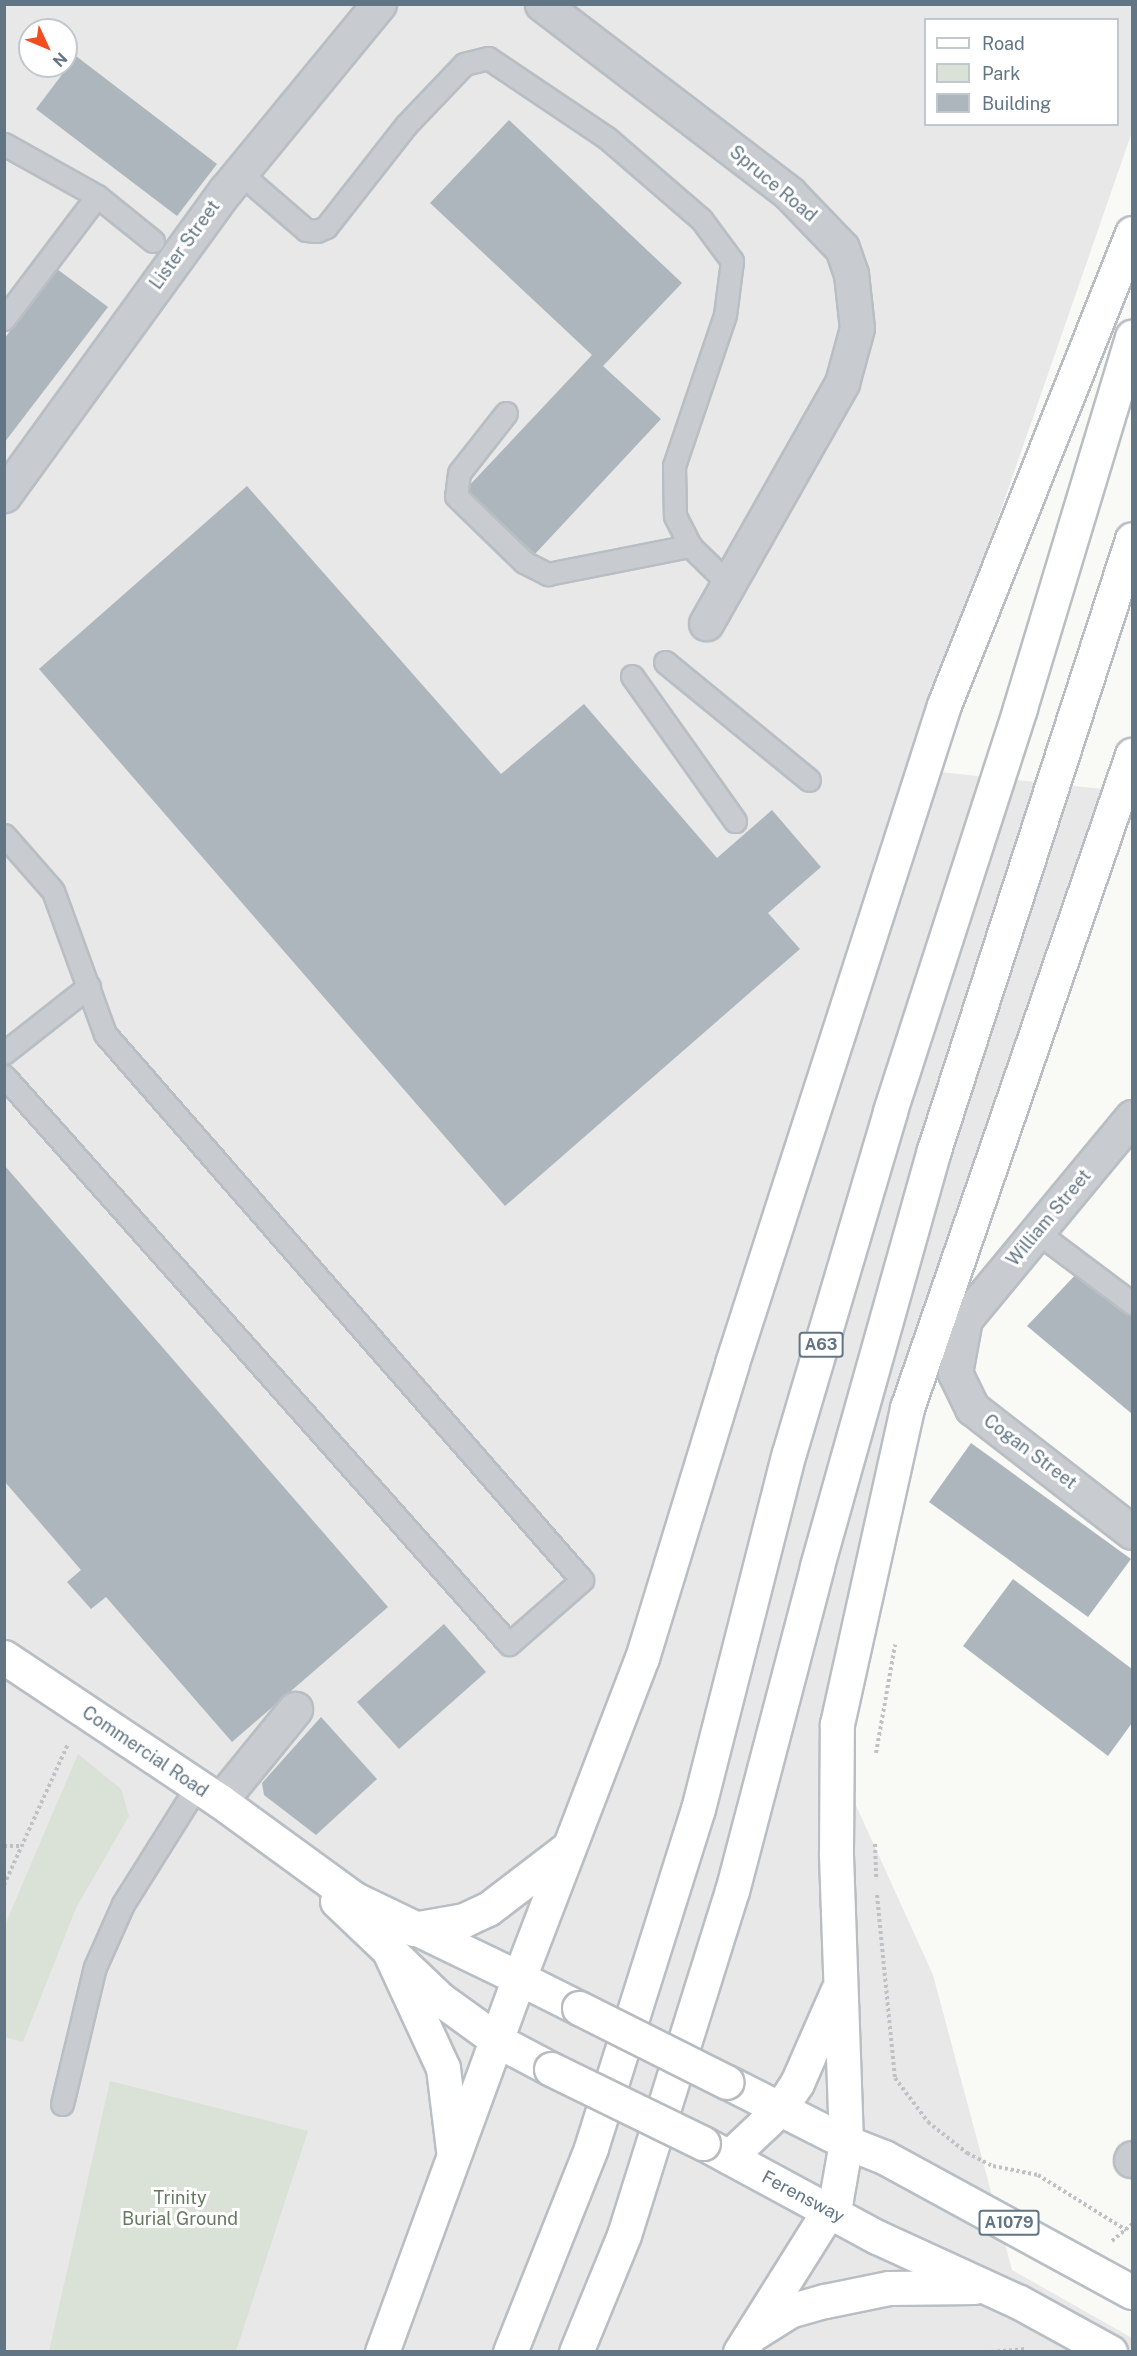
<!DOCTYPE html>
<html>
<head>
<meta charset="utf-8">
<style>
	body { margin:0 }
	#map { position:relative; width:1137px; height:2356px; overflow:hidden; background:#f9f9f6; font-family:"Public Sans",sans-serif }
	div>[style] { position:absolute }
	.built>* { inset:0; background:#e7e8e7 }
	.green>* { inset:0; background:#dae1d7 }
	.building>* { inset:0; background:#acb6bc }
	.path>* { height:4px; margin-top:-2px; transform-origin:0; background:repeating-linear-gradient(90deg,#bfc2c4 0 3px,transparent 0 6px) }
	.roads { filter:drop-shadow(2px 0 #b8bec3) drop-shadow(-2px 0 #b8bec3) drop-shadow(0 2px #b8bec3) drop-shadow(0 -2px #b8bec3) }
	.lane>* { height:21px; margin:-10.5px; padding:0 10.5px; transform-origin:10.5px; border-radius:10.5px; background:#c8ccd0 }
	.street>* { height:33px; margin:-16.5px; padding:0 16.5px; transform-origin:16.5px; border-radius:16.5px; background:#c8ccd0 }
	.secondary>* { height:33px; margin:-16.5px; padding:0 16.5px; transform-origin:16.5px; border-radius:16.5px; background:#fff }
	.highway>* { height:33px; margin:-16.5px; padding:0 16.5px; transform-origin:16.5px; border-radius:16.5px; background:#fff }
	.bridges { filter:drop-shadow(2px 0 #b8bcc0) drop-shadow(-2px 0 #b8bcc0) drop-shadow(0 2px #b8bcc0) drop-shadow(0 -2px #b8bcc0) }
	.highway-bridge>* { height:33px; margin:-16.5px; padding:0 16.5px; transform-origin:16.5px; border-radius:16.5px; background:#fff }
	span { translate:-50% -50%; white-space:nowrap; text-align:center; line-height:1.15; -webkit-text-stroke:6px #fff; paint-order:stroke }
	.shield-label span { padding:2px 4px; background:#fff; border:2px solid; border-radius:4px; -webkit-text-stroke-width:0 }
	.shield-label { font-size:16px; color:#617584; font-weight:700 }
	.street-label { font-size:18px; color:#617584 }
	.park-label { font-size:18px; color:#667a61 }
	.frame { position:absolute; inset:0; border:6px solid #617584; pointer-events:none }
	.legend { position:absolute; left:924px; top:18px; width:195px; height:108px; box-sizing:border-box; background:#fff; border:2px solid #c0c8ce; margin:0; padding:8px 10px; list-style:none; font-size:18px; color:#617584 }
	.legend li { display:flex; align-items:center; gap:12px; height:30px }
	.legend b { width:30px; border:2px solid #c0c8ce }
	.north { position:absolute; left:18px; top:18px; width:60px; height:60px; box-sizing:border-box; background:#fff; border:2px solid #c0c8ce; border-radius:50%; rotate:134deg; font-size:16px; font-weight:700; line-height:24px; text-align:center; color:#617584 }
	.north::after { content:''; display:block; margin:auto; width:21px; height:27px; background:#f14d1e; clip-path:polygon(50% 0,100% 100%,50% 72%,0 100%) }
</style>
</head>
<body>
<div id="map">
	<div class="built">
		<div style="clip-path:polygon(evenodd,5px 5px,1132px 5px,1132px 132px,911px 769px,1122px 791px,937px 1302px,819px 1724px,933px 1975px,1012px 2270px,1132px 2338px,1132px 2351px,5px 2352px,5px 5px,926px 20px,1118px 20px,1118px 124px,926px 124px,926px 20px,5px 5px,30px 30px,66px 30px,66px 66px,30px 66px,30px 30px)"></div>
	</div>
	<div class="green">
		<div style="clip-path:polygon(78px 1754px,121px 1789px,129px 1816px,76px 1908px,23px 2042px,5px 2037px,5px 1925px)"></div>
		<div style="clip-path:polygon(110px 2081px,308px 2131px,236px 2351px,49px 2351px)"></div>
	</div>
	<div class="building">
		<div style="clip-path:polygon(76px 56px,217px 164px,177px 216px,36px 109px)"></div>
		<div style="clip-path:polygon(509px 120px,682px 283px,603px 366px,661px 419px,535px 554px,466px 489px,592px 355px,430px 203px)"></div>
		<div style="clip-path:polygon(57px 269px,108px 307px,4px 443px,4px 339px)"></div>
		<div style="clip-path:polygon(247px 486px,501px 774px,584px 704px,717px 858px,772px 810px,821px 867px,768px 913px,800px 949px,505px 1206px,39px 669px)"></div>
		<div style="clip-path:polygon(5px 1166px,388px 1607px,232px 1742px,106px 1597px,91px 1609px,67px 1582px,81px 1570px,5px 1482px)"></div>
		<div style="clip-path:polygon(1080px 1270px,1132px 1314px,1132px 1414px,1027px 1326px)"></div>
		<div style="clip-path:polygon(971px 1443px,1131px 1559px,1088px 1617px,929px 1502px)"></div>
		<div style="clip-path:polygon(1013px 1579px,1132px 1669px,1132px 1723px,1108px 1756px,963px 1646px)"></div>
		<div style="clip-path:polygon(444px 1624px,486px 1672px,399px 1749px,357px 1702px)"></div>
		<div style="clip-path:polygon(321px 1717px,377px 1779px,316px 1835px,264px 1795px,262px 1783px)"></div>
	</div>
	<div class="path">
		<div style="left:876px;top:1753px;width:110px;rotate:-80deg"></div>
		<div style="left:875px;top:1844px;width:35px;rotate:88deg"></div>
		<div style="left:4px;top:1846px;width:15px"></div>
		<div style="left:4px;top:1885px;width:155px;rotate:-65.6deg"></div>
		<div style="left:877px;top:1895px;width:184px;rotate:84.4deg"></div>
		<div style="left:895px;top:2078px;width:55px;rotate:53.1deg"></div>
		<div style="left:928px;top:2122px;width:50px;rotate:38.5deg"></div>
		<div style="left:967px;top:2153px;width:29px;rotate:27deg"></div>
		<div style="left:993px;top:2166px;width:46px;rotate:11.3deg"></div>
		<div style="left:1038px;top:2175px;width:104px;rotate:32deg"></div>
		<div style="left:1112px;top:2241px;width:26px;rotate:-40deg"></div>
		<div style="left:991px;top:2352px;width:35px;rotate:-5deg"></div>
	</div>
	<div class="roads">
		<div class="lane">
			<div style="left:4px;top:144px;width:107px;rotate:29.2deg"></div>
			<div style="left:97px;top:196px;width:72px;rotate:38.8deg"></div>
			<div style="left:240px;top:173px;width:87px;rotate:40.8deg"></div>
			<div style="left:306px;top:230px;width:11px;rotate:5deg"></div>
			<div style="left:317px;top:231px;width:10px;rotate:-24deg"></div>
			<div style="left:326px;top:227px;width:130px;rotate:-51.9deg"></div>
			<div style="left:406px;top:125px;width:84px;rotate:-46.4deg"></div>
			<div style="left:464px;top:64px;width:25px;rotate:-14deg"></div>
			<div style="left:488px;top:58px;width:143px;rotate:33.9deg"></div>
			<div style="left:607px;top:138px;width:124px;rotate:40.8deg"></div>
			<div style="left:701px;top:219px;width:52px;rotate:53.6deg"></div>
			<div style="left:732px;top:261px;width:54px;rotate:97.4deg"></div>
			<div style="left:725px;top:315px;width:159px;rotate:108.7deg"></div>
			<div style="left:674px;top:466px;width:50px;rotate:88.9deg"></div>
			<div style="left:675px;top:516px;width:34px;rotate:63deg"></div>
			<div style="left:690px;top:546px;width:54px;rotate:44.3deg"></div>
			<div style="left:4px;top:319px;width:154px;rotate:-52.9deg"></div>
			<div style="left:506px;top:413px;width:76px;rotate:128.1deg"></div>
			<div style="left:459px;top:473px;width:23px;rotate:97deg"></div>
			<div style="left:456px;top:496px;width:95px;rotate:44.1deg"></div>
			<div style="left:524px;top:562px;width:27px;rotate:27deg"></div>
			<div style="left:548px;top:574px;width:145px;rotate:-11.2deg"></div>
			<div style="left:665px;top:662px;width:186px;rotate:39.3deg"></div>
			<div style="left:632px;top:676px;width:178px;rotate:54.6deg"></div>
			<div style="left:4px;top:835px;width:74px;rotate:48.8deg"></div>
			<div style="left:53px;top:891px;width:152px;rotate:70deg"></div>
			<div style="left:105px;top:1034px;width:725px;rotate:48.86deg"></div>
			<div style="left:582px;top:1580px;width:97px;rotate:138.8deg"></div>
			<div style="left:509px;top:1644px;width:760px;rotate:-131.64deg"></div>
			<div style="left:4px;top:1053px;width:108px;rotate:-38.2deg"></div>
			<div style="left:1037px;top:1232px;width:119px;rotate:36.8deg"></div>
			<div style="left:62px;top:2104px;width:141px;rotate:-76.5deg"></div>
			<div style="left:95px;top:1967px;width:69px;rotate:-66deg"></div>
			<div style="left:123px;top:1904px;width:139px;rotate:-57.9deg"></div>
		</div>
		<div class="street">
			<div style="left:542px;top:4px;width:311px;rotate:37.4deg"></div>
			<div style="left:789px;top:193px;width:76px;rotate:46.1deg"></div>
			<div style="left:842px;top:248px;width:28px;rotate:71deg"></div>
			<div style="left:851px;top:274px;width:54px;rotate:83.7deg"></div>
			<div style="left:857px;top:328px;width:57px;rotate:105.3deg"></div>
			<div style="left:842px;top:383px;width:276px;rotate:119.5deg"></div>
			<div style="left:4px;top:495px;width:377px;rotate:-54deg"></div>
			<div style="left:226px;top:190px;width:241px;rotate:-50.6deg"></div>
			<div style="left:1132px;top:1117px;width:262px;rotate:129.6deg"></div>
			<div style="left:965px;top:1319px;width:55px;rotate:100.5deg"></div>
			<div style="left:955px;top:1373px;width:39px;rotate:64deg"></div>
			<div style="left:972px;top:1408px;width:202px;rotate:37.8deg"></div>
			<div style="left:220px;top:1801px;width:119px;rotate:-50.8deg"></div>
			<div style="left:1131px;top:2160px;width:2px;rotate:-63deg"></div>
		</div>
		<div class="secondary">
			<div style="left:4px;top:1657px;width:260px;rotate:33.7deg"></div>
			<div style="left:220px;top:1801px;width:165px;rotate:36.1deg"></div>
			<div style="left:353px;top:1898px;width:184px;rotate:25.7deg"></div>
			<div style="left:337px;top:1901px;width:142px;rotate:43.6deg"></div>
			<div style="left:440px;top:1999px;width:72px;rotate:35.9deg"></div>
		</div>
		<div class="highway">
			<div style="left:413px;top:1929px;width:52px;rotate:-10deg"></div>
			<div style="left:464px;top:1920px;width:26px;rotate:-25deg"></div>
			<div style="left:488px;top:1909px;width:102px;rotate:-37.4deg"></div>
			<div style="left:389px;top:1951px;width:129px;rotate:65.2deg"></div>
			<div style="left:443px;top:2068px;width:82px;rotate:83deg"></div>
			<div style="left:519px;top:1978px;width:67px;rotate:26.6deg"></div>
			<div style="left:498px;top:2041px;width:60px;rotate:27.8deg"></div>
			<div style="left:727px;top:2082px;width:133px;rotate:26.8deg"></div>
			<div style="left:846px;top:2142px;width:41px;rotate:21.5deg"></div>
			<div style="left:884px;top:2157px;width:282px;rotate:28.6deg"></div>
			<div style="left:703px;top:2143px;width:198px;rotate:28.4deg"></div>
			<div style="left:877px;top:2237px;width:156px;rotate:24.6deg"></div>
			<div style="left:1019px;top:2302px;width:104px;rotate:28.8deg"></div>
			<div style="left:729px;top:2157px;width:70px;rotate:-43.3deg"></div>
			<div style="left:780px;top:2109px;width:31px;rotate:-57deg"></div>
			<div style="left:797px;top:2083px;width:99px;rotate:-66.3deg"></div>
			<div style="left:756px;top:2332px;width:39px;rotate:-32deg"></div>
			<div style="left:789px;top:2311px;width:37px;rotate:-16deg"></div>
			<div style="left:825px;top:2301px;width:65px;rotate:-11.5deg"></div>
			<div style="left:889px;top:2288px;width:86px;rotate:-0.7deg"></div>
			<div style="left:382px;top:2352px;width:398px;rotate:-69.9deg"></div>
			<div style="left:519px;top:1978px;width:343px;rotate:-69deg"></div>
			<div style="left:642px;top:1658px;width:308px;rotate:-73deg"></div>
			<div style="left:732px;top:1363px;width:691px;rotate:-72.14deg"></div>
			<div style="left:944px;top:705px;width:508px;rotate:-68.28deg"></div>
			<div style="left:510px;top:2352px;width:219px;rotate:-68.3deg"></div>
			<div style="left:591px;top:2148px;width:355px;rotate:-72.5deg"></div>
			<div style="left:698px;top:1809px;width:367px;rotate:-75.7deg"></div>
			<div style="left:789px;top:1453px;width:357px;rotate:-73.5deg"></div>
			<div style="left:890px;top:1111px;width:423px;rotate:-72.1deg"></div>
			<div style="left:1020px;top:708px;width:388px;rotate:-73.2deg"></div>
			<div style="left:576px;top:2352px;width:126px;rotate:-67.7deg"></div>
			<div style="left:624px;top:2235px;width:361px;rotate:-72.6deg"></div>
			<div style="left:732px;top:1891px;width:336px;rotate:-75.3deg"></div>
			<div style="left:817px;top:1566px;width:432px;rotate:-74.3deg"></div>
			<div style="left:934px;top:1150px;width:642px;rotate:-72.04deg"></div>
			<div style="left:740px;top:2352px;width:181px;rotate:-57.9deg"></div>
			<div style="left:836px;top:2199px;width:58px;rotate:-80deg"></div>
			<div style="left:846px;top:2142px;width:290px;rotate:-92deg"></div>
			<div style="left:836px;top:1852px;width:128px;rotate:-89.6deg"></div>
			<div style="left:837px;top:1724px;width:324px;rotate:-77.5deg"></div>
			<div style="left:907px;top:1408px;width:691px;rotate:-70.99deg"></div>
		</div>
	</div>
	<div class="bridges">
		<div class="highway-bridge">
			<div style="left:579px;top:2008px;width:165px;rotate:26.6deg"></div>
			<div style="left:551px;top:2069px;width:169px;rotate:26deg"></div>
		</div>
	</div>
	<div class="shield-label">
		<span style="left:821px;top:1345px">A63</span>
		<span style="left:1009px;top:2223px">A1079</span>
	</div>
	<div class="street-label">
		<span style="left:773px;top:184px;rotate:40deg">Spruce Road</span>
		<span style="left:185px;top:245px;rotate:-54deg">Lister Street</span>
		<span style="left:1049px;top:1218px;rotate:-50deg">William Street</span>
		<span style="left:1030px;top:1452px;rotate:37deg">Cogan Street</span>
		<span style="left:145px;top:1752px;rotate:34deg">Commercial Road</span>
		<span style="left:803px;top:2197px;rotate:28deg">Ferensway</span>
	</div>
	<div class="park-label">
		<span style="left:180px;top:2209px">Trinity<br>Burial Ground</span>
	</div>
	<div class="frame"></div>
	<ul class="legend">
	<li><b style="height:8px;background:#fff"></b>Road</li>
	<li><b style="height:16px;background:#dae1d7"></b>Park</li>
	<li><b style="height:16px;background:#acb6bc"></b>Building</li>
	</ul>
	<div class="north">N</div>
</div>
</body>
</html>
